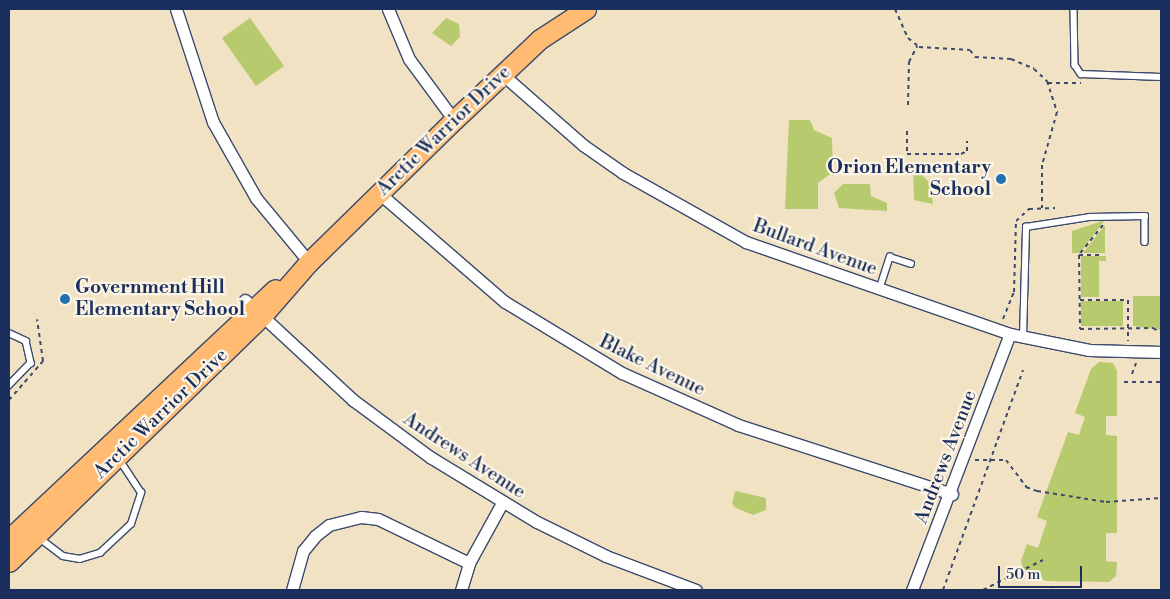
<!DOCTYPE html>
<html>
<head>
<meta charset="utf-8">
<style>
	body { margin:0 }
	#map { position:relative; width:1170px; height:599px; overflow:hidden; background:#f0e2c2; font-family:"Libre Bodoni",serif }
	div>[style] { position:absolute }
	.green>* { inset:0; background:#b8ca6e }
	.path>* { height:2px; margin-top:-1px; transform-origin:0; background:repeating-linear-gradient(90deg,#3b4a6d 0 4px,transparent 0 8px) }
	.roads { filter:drop-shadow(1px 0 #3b4a6d) drop-shadow(-1px 0 #3b4a6d) drop-shadow(0 1px #3b4a6d) drop-shadow(0 -1px #3b4a6d) }
	.lane>* { height:5.5px; margin:-2.75px; padding:0 2.75px; transform-origin:2.75px; border-radius:2.75px; background:#fff }
	.street>* { height:11px; margin:-5.5px; padding:0 5.5px; transform-origin:5.5px; border-radius:5.5px; background:#fff }
	.primary>* { height:19px; margin:-9.5px; padding:0 9.5px; transform-origin:9.5px; border-radius:9.5px; background:#ffbb71 }
	.dots>* { width:14px; height:14px; translate:-50% -50%; box-sizing:border-box; border:2px solid #fcf5e5; border-radius:50% }
	span { translate:-50% -50%; white-space:nowrap; text-align:center; line-height:1.15; -webkit-text-stroke:4.5px #fcf5e5; paint-order:stroke }
	.street-label { font-size:19px; color:#1b2f5e }
	.poi-label { font-size:19px; color:#1b2f5e; font-weight:700 }
	.right { translate:-100% -50%; text-align:right }
	.left { translate:0 -50%; text-align:left }
	.frame { position:absolute; inset:0; border:10px solid #1b2f5e; pointer-events:none }
	.scale { position:absolute; left:998px; top:566px; width:84px; height:22px; box-sizing:border-box; border:2px solid #1b2f5e; border-top:0; padding-left:6px; font-size:15px; line-height:18px; white-space:nowrap; color:#1b2f5e; -webkit-text-stroke:4px #fcf5e5; paint-order:stroke }
</style>
</head>
<body>
<div id="map">
	<div class="green">
		<div style="clip-path:polygon(250px 18px,284px 66px,256px 86px,222px 38px)"></div>
		<div style="clip-path:polygon(446px 18px,459px 24px,460px 37px,451px 46px,432px 33px)"></div>
		<div style="clip-path:polygon(789px 120px,810px 120px,814px 130px,832px 138px,833px 172px,818px 183px,818px 209px,785px 209px)"></div>
		<div style="clip-path:polygon(913px 166px,930px 183px,933px 204px,914px 200px)"></div>
		<div style="clip-path:polygon(843px 184px,870px 184px,871px 196px,887px 203px,887px 211px,839px 208px,834px 193px)"></div>
		<div style="clip-path:polygon(1105px 220px,1080px 253px,1072px 253px,1072px 231px)"></div>
		<div style="clip-path:polygon(1105px 225px,1105px 253px,1083px 253px)"></div>
		<div style="clip-path:polygon(1081px 256px,1106px 256px,1106px 261px,1099px 261px,1099px 297px,1081px 297px)"></div>
		<div style="clip-path:polygon(1133px 296px,1161px 296px,1161px 330px,1133px 326px)"></div>
		<div style="clip-path:polygon(1081px 301px,1123px 301px,1123px 326px,1081px 326px)"></div>
		<div style="clip-path:polygon(1099px 362px,1113px 363px,1117px 371px,1117px 416px,1106px 416px,1106px 435px,1117px 436px,1117px 533px,1106px 533px,1106px 561px,1117px 562px,1116px 576px,1109px 582px,1046px 581px,1024px 572px,1021px 561px,1027px 544px,1038px 548px,1047px 521px,1037px 517px,1068px 432px,1079px 435px,1085px 417px,1075px 413px,1091px 369px)"></div>
		<div style="clip-path:polygon(735px 491px,766px 498px,766px 510px,753px 515px,736px 508px,732px 504px)"></div>
	</div>
	<div class="path">
		<div style="left:895px;top:9px;width:32px;rotate:66deg"></div>
		<div style="left:908px;top:38px;width:14px;rotate:39deg"></div>
		<div style="left:919px;top:47px;width:51px;rotate:3.4deg"></div>
		<div style="left:970px;top:50px;width:9px;rotate:54deg"></div>
		<div style="left:975px;top:57px;width:36px;rotate:3deg"></div>
		<div style="left:1011px;top:59px;width:25px;rotate:23deg"></div>
		<div style="left:1034px;top:69px;width:18px;rotate:43deg"></div>
		<div style="left:1047px;top:81px;width:33px;rotate:72deg"></div>
		<div style="left:1057px;top:112px;width:55px;rotate:105.8deg"></div>
		<div style="left:1042px;top:165px;width:43px;rotate:90deg"></div>
		<div style="left:1048px;top:83px;width:33px"></div>
		<div style="left:908px;top:105px;width:43px;rotate:-88.7deg"></div>
		<div style="left:909px;top:62px;width:18px;rotate:-63deg"></div>
		<div style="left:907px;top:131px;width:23px;rotate:90deg"></div>
		<div style="left:907px;top:154px;width:54px"></div>
		<div style="left:961px;top:154px;width:7px;rotate:-27deg"></div>
		<div style="left:967px;top:151px;width:10px;rotate:-90deg"></div>
		<div style="left:1103px;top:225px;width:38px;rotate:129deg"></div>
		<div style="left:1079px;top:255px;width:74px;rotate:89.2deg"></div>
		<div style="left:1080px;top:329px;width:73px;rotate:-0.8deg"></div>
		<div style="left:1153px;top:328px;width:9px;rotate:32deg"></div>
		<div style="left:1079px;top:255px;width:23px"></div>
		<div style="left:1080px;top:300px;width:48px"></div>
		<div style="left:1128px;top:300px;width:41px;rotate:90deg"></div>
		<div style="left:1003px;top:319px;width:29px;rotate:-68deg"></div>
		<div style="left:1014px;top:292px;width:71px;rotate:-88.4deg"></div>
		<div style="left:1016px;top:221px;width:18px;rotate:-43deg"></div>
		<div style="left:1029px;top:209px;width:26px;rotate:-2deg"></div>
		<div style="left:1132px;top:374px;width:12px;rotate:-70deg"></div>
		<div style="left:1124px;top:382px;width:37px"></div>
		<div style="left:9px;top:400px;width:52px;rotate:-48.9deg"></div>
		<div style="left:43px;top:361px;width:42px;rotate:-98.1deg"></div>
		<div style="left:975px;top:460px;width:31px"></div>
		<div style="left:1006px;top:460px;width:34px;rotate:53deg"></div>
		<div style="left:1026px;top:487px;width:12px;rotate:20deg"></div>
		<div style="left:1037px;top:491px;width:70px;rotate:9.1deg"></div>
		<div style="left:1106px;top:502px;width:55px;rotate:-4.2deg"></div>
		<div style="left:943px;top:590px;width:234px;rotate:-70deg"></div>
		<div style="left:983px;top:590px;width:67px;rotate:-26.6deg"></div>
		<div style="left:1052px;top:590px;width:1px;rotate:-45deg"></div>
	</div>
	<div class="roads">
		<div class="lane">
			<div style="left:1074px;top:9px;width:56px;rotate:89deg"></div>
			<div style="left:1075px;top:65px;width:11px;rotate:56deg"></div>
			<div style="left:1081px;top:74px;width:80px;rotate:2.1deg"></div>
			<div style="left:879px;top:290px;width:35px;rotate:-72deg"></div>
			<div style="left:890px;top:257px;width:22px;rotate:18deg"></div>
			<div style="left:9px;top:333px;width:19px;rotate:25deg"></div>
			<div style="left:26px;top:341px;width:23px;rotate:77deg"></div>
			<div style="left:31px;top:363px;width:32px;rotate:134deg"></div>
			<div style="left:1023px;top:337px;width:110px;rotate:-88.4deg"></div>
			<div style="left:1026px;top:227px;width:65px;rotate:-8.9deg"></div>
			<div style="left:1090px;top:217px;width:55px;rotate:-1deg"></div>
			<div style="left:1145px;top:216px;width:26px;rotate:90deg"></div>
			<div style="left:38px;top:537px;width:31px;rotate:37deg"></div>
			<div style="left:63px;top:556px;width:17px;rotate:10deg"></div>
			<div style="left:80px;top:559px;width:21px;rotate:-17deg"></div>
			<div style="left:100px;top:553px;width:42px;rotate:-43.1deg"></div>
			<div style="left:131px;top:524px;width:33px;rotate:-72deg"></div>
			<div style="left:141px;top:493px;width:42px;rotate:-123.3deg"></div>
		</div>
		<div class="street">
			<div style="left:176px;top:9px;width:119px;rotate:71.9deg"></div>
			<div style="left:213px;top:122px;width:87px;rotate:60.5deg"></div>
			<div style="left:256px;top:198px;width:83px;rotate:50.4deg"></div>
			<div style="left:388px;top:9px;width:54px;rotate:67.2deg"></div>
			<div style="left:409px;top:59px;width:76px;rotate:53.6deg"></div>
			<div style="left:502px;top:74px;width:108px;rotate:41.2deg"></div>
			<div style="left:583px;top:145px;width:49px;rotate:35deg"></div>
			<div style="left:623px;top:173px;width:141px;rotate:29.3deg"></div>
			<div style="left:746px;top:242px;width:280px;rotate:19.2deg"></div>
			<div style="left:1010px;top:334px;width:81px;rotate:11.4deg"></div>
			<div style="left:1089px;top:350px;width:72px;rotate:1.6deg"></div>
			<div style="left:379px;top:193px;width:167px;rotate:40.9deg"></div>
			<div style="left:505px;top:302px;width:137px;rotate:31.3deg"></div>
			<div style="left:622px;top:373px;width:127px;rotate:24.1deg"></div>
			<div style="left:738px;top:425px;width:225px;rotate:17.9deg"></div>
			<div style="left:245px;top:300px;width:147px;rotate:42.8deg"></div>
			<div style="left:353px;top:400px;width:96px;rotate:36.5deg"></div>
			<div style="left:430px;top:457px;width:125px;rotate:31.3deg"></div>
			<div style="left:537px;top:522px;width:77px;rotate:26.2deg"></div>
			<div style="left:606px;top:556px;width:96px;rotate:20.7deg"></div>
			<div style="left:292px;top:590px;width:41px;rotate:-74.2deg"></div>
			<div style="left:303px;top:551px;width:19px;rotate:-51deg"></div>
			<div style="left:315px;top:536px;width:18px;rotate:-38deg"></div>
			<div style="left:329px;top:525px;width:33px;rotate:-14deg"></div>
			<div style="left:361px;top:517px;width:17px;rotate:7deg"></div>
			<div style="left:378px;top:519px;width:101px;rotate:25.8deg"></div>
			<div style="left:461px;top:590px;width:28px;rotate:-73deg"></div>
			<div style="left:469px;top:563px;width:68px;rotate:-61.2deg"></div>
			<div style="left:912px;top:590px;width:274px;rotate:-69.1deg"></div>
		</div>
		<div class="primary">
			<div style="left:9px;top:539px;width:365px;rotate:-43.2deg"></div>
			<div style="left:9px;top:562px;width:351px;rotate:-44.2deg"></div>
			<div style="left:261px;top:317px;width:73px;rotate:-48.9deg"></div>
			<div style="left:309px;top:262px;width:203px;rotate:-44.4deg"></div>
			<div style="left:454px;top:120px;width:118px;rotate:-43.3deg"></div>
			<div style="left:540px;top:39px;width:55px;rotate:-33.1deg"></div>
		</div>
	</div>
	<div class="dots">
		<div style="left:1001px;top:179px;background:#1f6fb2"></div>
		<div style="left:65px;top:299px;background:#1f6fb2"></div>
	</div>
	<div class="street-label">
		<span style="left:444px;top:131px;rotate:-44deg">Arctic Warrior Drive</span>
		<span style="left:815px;top:248px;rotate:20deg">Bullard Avenue</span>
		<span style="left:652px;top:366px;rotate:26deg">Blake Avenue</span>
		<span style="left:161px;top:414px;rotate:-44deg">Arctic Warrior Drive</span>
		<span style="left:464px;top:456px;rotate:33deg">Andrews Avenue</span>
		<span style="left:946px;top:457px;rotate:-69deg">Andrews Avenue</span>
	</div>
	<div class="poi-label">
		<span class="right" style="left:991px;top:179px">Orion Elementary<br>School</span>
		<span class="left" style="left:75px;top:299px">Government Hill<br>Elementary School</span>
	</div>
	<div class="frame"></div>
	<div class="scale">50 m</div>
</div>
</body>
</html>
